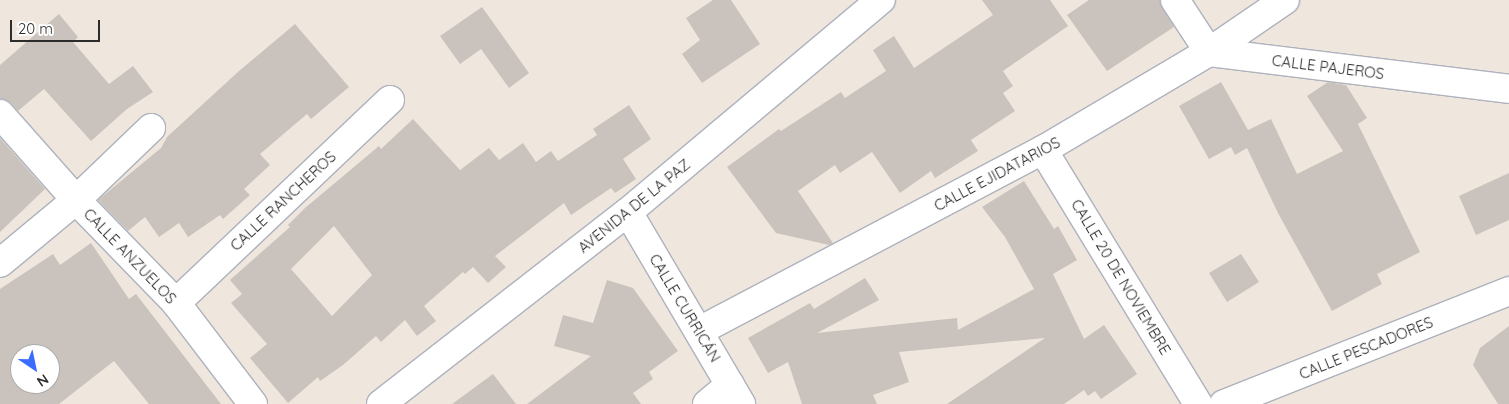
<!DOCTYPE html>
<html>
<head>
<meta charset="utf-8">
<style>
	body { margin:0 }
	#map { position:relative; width:1509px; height:404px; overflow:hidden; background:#efe6de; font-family:Quicksand,sans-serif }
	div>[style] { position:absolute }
	.building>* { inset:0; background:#cac3bd }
	.roads { filter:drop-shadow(1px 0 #aeb2bd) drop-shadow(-1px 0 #aeb2bd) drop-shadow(0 1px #aeb2bd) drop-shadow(0 -1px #aeb2bd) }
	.minor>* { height:28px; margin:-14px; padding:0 14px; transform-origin:14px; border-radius:14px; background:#fff }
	span { translate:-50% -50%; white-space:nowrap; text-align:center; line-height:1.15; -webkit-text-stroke:4.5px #fff; paint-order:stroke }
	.street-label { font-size:15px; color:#2c2c2c }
	.north { position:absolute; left:10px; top:344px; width:50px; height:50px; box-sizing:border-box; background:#fff; border:1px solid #ababab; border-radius:50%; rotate:146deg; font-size:14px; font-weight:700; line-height:20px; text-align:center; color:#2c2c2c }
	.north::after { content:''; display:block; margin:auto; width:18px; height:22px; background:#3a6dff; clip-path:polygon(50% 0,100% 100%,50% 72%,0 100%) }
	.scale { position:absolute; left:10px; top:20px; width:90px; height:22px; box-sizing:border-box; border:2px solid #2c2c2c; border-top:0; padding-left:6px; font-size:15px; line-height:18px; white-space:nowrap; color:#2c2c2c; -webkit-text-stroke:4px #fff; paint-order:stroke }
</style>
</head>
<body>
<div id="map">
	<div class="building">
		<div style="clip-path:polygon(713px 0,731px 0,760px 44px,702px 83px,682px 54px,700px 40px,686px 18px)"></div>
		<div style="clip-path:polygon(982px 0,1050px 0,1068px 26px,1003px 71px,1013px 86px,1003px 93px,1015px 111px,971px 140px,978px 151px,935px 178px,931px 171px,900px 193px,872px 152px,840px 173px,835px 165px,798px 191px,833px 243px,829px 245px,776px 233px,727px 167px,779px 129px,781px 131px,841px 92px,845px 98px,886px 71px,873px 50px,894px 36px,914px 68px,993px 15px)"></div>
		<div style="clip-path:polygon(1089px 0,1160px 0,1174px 27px,1107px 71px,1067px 15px)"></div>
		<div style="clip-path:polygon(482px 7px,529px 73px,509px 88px,481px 49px,460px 64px,440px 36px)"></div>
		<div style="clip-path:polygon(59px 14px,78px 37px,73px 42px,109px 84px,133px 66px,153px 92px,127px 109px,91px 141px,44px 89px,18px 111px,11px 103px,0 99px,0 65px)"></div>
		<div style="clip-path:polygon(295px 24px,349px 87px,311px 119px,307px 114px,260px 154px,270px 165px,244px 189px,250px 195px,223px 219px,220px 215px,188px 237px,179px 223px,159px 237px,145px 217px,128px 231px,98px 200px,161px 148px,167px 137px,239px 71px)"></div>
		<div style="clip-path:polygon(1221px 82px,1248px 130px,1271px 119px,1297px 174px,1343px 151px,1307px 96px,1328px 82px,1346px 85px,1367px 118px,1358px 124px,1420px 252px,1377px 274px,1382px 284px,1332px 311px,1278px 213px,1247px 148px,1235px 155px,1231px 147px,1209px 159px,1179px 106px)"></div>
		<div style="clip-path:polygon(evenodd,629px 105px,651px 139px,623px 159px,636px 179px,615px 193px,611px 188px,571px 215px,564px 203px,495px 256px,506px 267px,488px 283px,473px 267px,465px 274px,463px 272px,424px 306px,436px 321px,417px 336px,405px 320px,381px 342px,376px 336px,343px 365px,320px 381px,318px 377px,288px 403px,250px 358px,267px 344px,231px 303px,242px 294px,230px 280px,290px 227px,288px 225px,305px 208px,379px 146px,381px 149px,413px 119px,460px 170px,489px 148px,499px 160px,523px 143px,536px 162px,551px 151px,558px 161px,597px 135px,593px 129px,629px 105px,334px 226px,372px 275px,332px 316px,291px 269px,334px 226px)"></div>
		<div style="clip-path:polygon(0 138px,45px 189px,0 232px)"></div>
		<div style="clip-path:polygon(1509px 173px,1509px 220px,1476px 235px,1459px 196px)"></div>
		<div style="clip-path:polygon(1024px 181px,1054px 229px,1058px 226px,1077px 260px,1053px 274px,1084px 339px,1104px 325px,1137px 374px,1101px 399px,1095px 391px,1088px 396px,1084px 390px,1064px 404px,947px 404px,1045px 338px,899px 352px,909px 382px,873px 395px,877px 404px,802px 404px,788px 362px,768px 373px,748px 338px,810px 303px,814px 309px,865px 278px,879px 300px,817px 333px,957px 318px,958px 330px,1034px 289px,1005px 237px,982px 207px)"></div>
		<div style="clip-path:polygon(evenodd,91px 243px,129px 299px,136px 294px,221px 404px,149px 404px,114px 361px,59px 404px,0 404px,0 289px,53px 254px,60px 265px,91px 243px,20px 354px,50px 354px,50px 384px,20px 384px,20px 354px)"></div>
		<div style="clip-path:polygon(1241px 254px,1259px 282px,1227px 302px,1209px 273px)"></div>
		<div style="clip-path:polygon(607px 280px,633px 288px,678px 351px,649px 372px,653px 379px,633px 393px,641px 404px,527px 404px,591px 356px,554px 346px,563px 315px,593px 323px)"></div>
		<div style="clip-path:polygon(1509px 326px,1509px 404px,1498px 404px,1473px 365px,1480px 348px)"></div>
		<div style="clip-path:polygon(493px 374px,516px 404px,452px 404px)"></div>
	</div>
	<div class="roads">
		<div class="minor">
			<div style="left:1175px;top:0;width:62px;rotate:56.8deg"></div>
			<div style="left:1209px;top:52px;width:302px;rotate:7deg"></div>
			<div style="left:0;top:114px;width:115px;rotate:48.5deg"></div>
			<div style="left:76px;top:200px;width:144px;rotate:45.8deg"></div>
			<div style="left:176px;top:303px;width:127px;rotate:52.7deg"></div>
			<div style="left:1043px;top:150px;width:298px;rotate:58.6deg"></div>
			<div style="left:628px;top:212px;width:223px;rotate:59.5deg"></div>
			<div style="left:0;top:263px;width:99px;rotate:-39.7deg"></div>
			<div style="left:76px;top:200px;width:104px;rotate:-43.8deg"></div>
			<div style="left:176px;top:303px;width:295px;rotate:-43.5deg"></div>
			<div style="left:699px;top:331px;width:389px;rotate:-27.8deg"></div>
			<div style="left:1043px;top:150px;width:193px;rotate:-30.6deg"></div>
			<div style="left:1209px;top:52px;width:92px;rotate:-34.4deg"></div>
			<div style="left:381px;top:404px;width:313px;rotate:-37.9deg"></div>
			<div style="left:628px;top:212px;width:330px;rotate:-40deg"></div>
			<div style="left:707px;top:404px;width:30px;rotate:-40deg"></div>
			<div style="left:1224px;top:404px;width:307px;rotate:-21.6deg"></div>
		</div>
	</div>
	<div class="street-label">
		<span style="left:1328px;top:67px;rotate:7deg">CALLE PAJEROS</span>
		<span style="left:997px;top:174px;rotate:-28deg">CALLE EJIDATARIOS</span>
		<span style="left:283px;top:201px;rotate:-43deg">CALLE RANCHEROS</span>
		<span style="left:634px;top:206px;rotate:-39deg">AVENIDA DE LA PAZ</span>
		<span style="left:130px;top:256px;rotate:46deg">CALLE ANZUELOS</span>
		<span style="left:1121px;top:277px;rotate:59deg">CALLE 20 DE NOVIEMBRE</span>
		<span style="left:685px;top:308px;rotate:59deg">CALLE CURRICÁN</span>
		<span style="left:1366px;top:348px;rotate:-22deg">CALLE PESCADORES</span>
	</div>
	<div class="north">N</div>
	<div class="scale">20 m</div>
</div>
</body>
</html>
